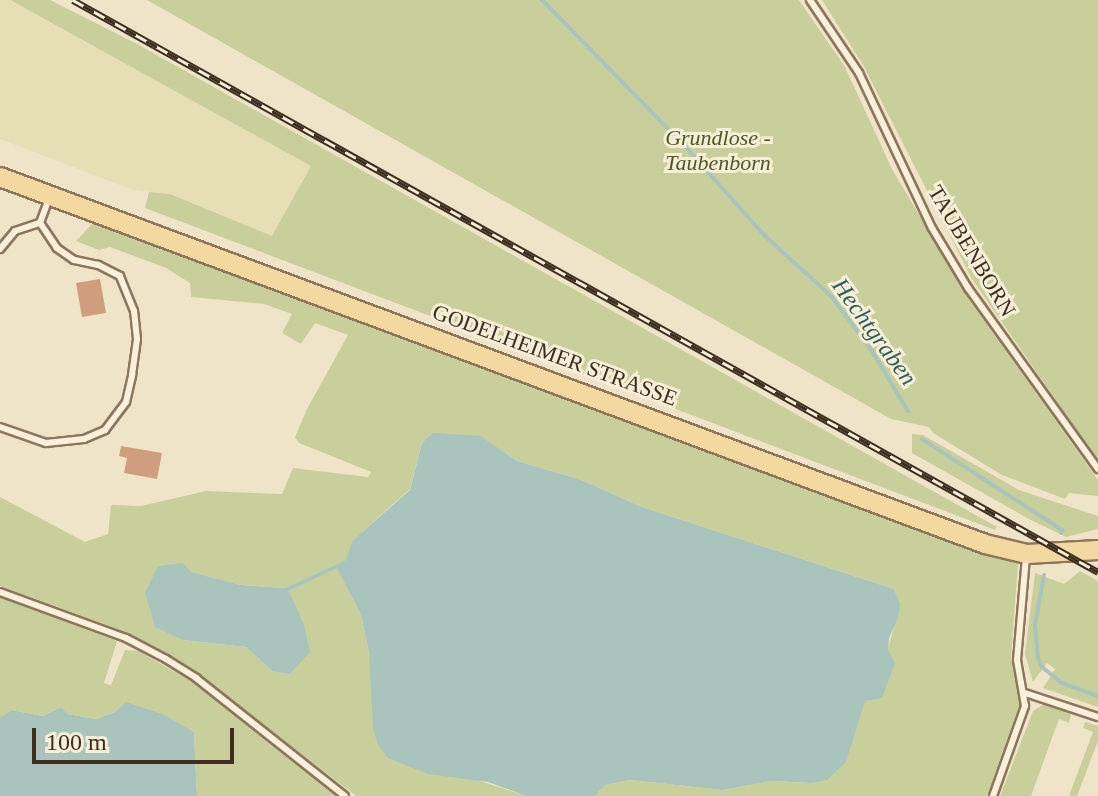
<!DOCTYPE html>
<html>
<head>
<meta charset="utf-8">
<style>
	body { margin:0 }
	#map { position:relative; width:1098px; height:796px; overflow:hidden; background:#f0e4c8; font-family:"Times New Roman",serif }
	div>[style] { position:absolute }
	.farmland>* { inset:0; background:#e6deb5 }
	.green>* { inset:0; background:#c9cf9b }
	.water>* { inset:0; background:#a9c4bc }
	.stream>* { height:4px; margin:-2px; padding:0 2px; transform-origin:2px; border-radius:2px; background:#a9c4bc }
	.building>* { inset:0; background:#cf9f7d }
	.roads { filter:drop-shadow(2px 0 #8d765c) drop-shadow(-2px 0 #8d765c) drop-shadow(0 2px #8d765c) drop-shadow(0 -2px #8d765c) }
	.lane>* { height:6px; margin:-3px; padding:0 3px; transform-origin:3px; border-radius:3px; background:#faf1dc }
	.primary>* { height:18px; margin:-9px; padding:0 9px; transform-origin:9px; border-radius:9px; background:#f3d9a0 }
	.rail>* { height:7px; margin-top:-3.5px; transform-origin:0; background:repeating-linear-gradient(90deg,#f7eed8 0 12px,#3d2e20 0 24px); box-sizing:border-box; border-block:2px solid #3d2e20 }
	span { translate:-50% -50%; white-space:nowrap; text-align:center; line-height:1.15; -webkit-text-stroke:6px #f7eed8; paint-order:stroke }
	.park-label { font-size:22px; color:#4d5a26; font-style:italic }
	.street-label { font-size:22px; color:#3d2e20 }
	.water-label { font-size:24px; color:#2f5d5a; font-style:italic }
	.scale { position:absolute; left:32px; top:728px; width:202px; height:36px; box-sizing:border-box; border:4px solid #3d2e20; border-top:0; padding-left:10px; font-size:24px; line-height:28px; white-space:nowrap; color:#3d2e20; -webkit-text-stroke:6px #f7eed8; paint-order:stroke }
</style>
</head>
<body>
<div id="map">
	<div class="farmland">
		<div style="clip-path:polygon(0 0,9px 0,312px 166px,271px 240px,170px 194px,133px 190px,0 139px)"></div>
	</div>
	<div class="green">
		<div style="clip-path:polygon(10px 0,50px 0,139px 45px,997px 527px,995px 530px,145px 208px,149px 192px,170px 194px,272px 236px,311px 166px)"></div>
		<div style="clip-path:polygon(147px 0,799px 0,845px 67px,892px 169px,970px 301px,1098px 480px,1098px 496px,1069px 493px,1065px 499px,1002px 475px,933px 433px,929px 427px,891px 419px)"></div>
		<div style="clip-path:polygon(822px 0,1098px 0,1098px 461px,972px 279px,863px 65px)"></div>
		<div style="clip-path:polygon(92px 224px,108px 225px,1018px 564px,1011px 657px,1021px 700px,987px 796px,595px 796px,605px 785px,630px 780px,723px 790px,772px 781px,811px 783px,865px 701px,875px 699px,900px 603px,894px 589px,642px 507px,579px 479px,517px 461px,481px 436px,422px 443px,410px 489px,352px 541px,347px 560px,285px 588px,241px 585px,190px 572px,183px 563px,183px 640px,246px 647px,272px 671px,289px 591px,337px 567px,361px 615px,369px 653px,474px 779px,526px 796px,356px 796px,187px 666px,110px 626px,0 586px,0 497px,85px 542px,108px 534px,111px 505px,141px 506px,206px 491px,282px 494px,293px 468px,368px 477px,371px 472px,299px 443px,295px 437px,307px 409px,348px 335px,315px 323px,301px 344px,282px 333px,292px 314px,264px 304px,191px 297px,190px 283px,166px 268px,110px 247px,99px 250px,76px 241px)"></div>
		<div style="clip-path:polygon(912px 434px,923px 435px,1019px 490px,1098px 516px,1098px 529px,1066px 537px,1029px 519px,912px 453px)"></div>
		<div style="clip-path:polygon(1080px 571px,1098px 581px,1098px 707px,1043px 688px,1055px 669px,1047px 663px,1033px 682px,1025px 654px,1035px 573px,1064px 584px)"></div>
		<div style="clip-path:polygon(0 597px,117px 641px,104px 683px,111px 685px,125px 650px,138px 651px,161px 664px,189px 680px,335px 796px,197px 796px,194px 732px,115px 712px,96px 719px,68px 714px,61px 707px,43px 716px,11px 710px,0 719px)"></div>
		<div style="clip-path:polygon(1044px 704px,1071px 714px,1069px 723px,1059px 719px,1031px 796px,1000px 796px,1033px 711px)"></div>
		<div style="clip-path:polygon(1085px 722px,1098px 726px,1098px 741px,1077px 796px,1069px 796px,1093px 732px,1083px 728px)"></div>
	</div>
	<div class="water">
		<div style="clip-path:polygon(433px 433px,481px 436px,517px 461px,579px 479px,642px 507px,894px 589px,900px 603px,898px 618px,889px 638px,888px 650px,895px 663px,882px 698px,865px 701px,846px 762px,827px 780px,811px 783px,772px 781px,723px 790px,630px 780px,605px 785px,595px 796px,526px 796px,488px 782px,428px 774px,388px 758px,378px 745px,373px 728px,369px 653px,361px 615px,337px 568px,289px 591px,304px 625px,310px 652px,290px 674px,272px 671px,246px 647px,183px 640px,155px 627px,145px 593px,158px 566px,183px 563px,191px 572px,241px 585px,285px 588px,346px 560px,352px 541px,410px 490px,422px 443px)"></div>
		<div style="clip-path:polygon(126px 702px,162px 714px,194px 732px,197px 796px,0 796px,0 718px,11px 710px,43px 716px,61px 707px,68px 714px,96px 719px,115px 712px)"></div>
	</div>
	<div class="stream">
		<div style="left:542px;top:0;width:202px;rotate:45.6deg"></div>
		<div style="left:683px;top:144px;width:123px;rotate:48.3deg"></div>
		<div style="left:765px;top:236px;width:89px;rotate:42.3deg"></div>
		<div style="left:831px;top:296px;width:65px;rotate:53.1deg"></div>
		<div style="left:870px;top:348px;width:74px;rotate:58.9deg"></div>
		<div style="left:922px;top:439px;width:167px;rotate:33deg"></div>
		<div style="left:1062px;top:530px;width:3px;rotate:108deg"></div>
		<div style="left:1044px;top:575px;width:51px;rotate:100.2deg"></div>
		<div style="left:1035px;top:625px;width:33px;rotate:85deg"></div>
		<div style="left:1038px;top:658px;width:10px;rotate:66deg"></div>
		<div style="left:1042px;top:667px;width:26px;rotate:39deg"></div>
		<div style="left:1062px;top:683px;width:38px;rotate:20deg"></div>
	</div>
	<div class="building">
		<div style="clip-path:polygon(100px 279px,106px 313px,82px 317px,76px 283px)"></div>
		<div style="clip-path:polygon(121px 446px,162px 453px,157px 479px,124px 473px,127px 458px,119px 456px)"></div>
	</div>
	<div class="roads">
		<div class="lane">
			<div style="left:810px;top:0;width:88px;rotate:56.1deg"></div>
			<div style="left:859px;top:73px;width:171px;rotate:64.8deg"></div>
			<div style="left:932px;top:228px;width:70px;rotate:59deg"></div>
			<div style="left:968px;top:288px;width:223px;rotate:54.3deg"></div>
			<div style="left:40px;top:223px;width:29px;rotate:-70deg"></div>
			<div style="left:0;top:249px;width:23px;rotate:-50deg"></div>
			<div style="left:15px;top:231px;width:26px;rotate:-18deg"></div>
			<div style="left:0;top:427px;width:49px;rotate:19.2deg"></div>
			<div style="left:46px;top:443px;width:38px;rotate:-6deg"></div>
			<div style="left:84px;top:439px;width:23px;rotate:-23deg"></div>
			<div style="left:105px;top:430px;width:35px;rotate:-53deg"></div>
			<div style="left:126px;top:402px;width:28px;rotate:-77deg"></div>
			<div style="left:132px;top:375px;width:36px;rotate:-82deg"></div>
			<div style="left:137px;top:339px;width:28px;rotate:-96deg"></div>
			<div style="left:134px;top:311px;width:38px;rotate:-112deg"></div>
			<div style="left:120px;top:276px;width:25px;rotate:-153deg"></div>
			<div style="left:98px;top:265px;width:25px;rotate:-168deg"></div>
			<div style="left:74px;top:260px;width:21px;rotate:-145deg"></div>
			<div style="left:57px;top:248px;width:30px;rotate:-124deg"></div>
			<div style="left:0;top:592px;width:134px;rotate:20.1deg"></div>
			<div style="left:126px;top:638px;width:45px;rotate:27.7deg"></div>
			<div style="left:166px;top:659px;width:36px;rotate:32deg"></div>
			<div style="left:196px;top:678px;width:190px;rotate:38.4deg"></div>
			<div style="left:1025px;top:693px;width:77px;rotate:18.2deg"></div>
			<div style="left:993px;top:796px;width:96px;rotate:-70.4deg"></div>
			<div style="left:1025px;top:706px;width:47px;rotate:-99.9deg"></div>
			<div style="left:1017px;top:660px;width:102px;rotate:-85deg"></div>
		</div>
		<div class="primary">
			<div style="left:0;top:177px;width:1051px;rotate:20.43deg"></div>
			<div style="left:985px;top:544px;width:43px;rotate:13.4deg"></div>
			<div style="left:1027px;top:554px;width:71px;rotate:-3.2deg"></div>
		</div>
	</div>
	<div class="rail">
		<div style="left:73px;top:0;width:1174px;rotate:29.16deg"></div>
	</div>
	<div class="park-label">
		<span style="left:718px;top:150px">Grundlose -<br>Taubenborn</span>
	</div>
	<div class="street-label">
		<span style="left:972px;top:251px;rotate:59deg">TAUBENBORN</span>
		<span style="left:555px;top:355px;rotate:20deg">GODELHEIMER STRASSE</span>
	</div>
	<div class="water-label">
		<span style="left:874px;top:332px;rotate:54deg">Hechtgraben</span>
	</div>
	<div class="scale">100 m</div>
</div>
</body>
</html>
